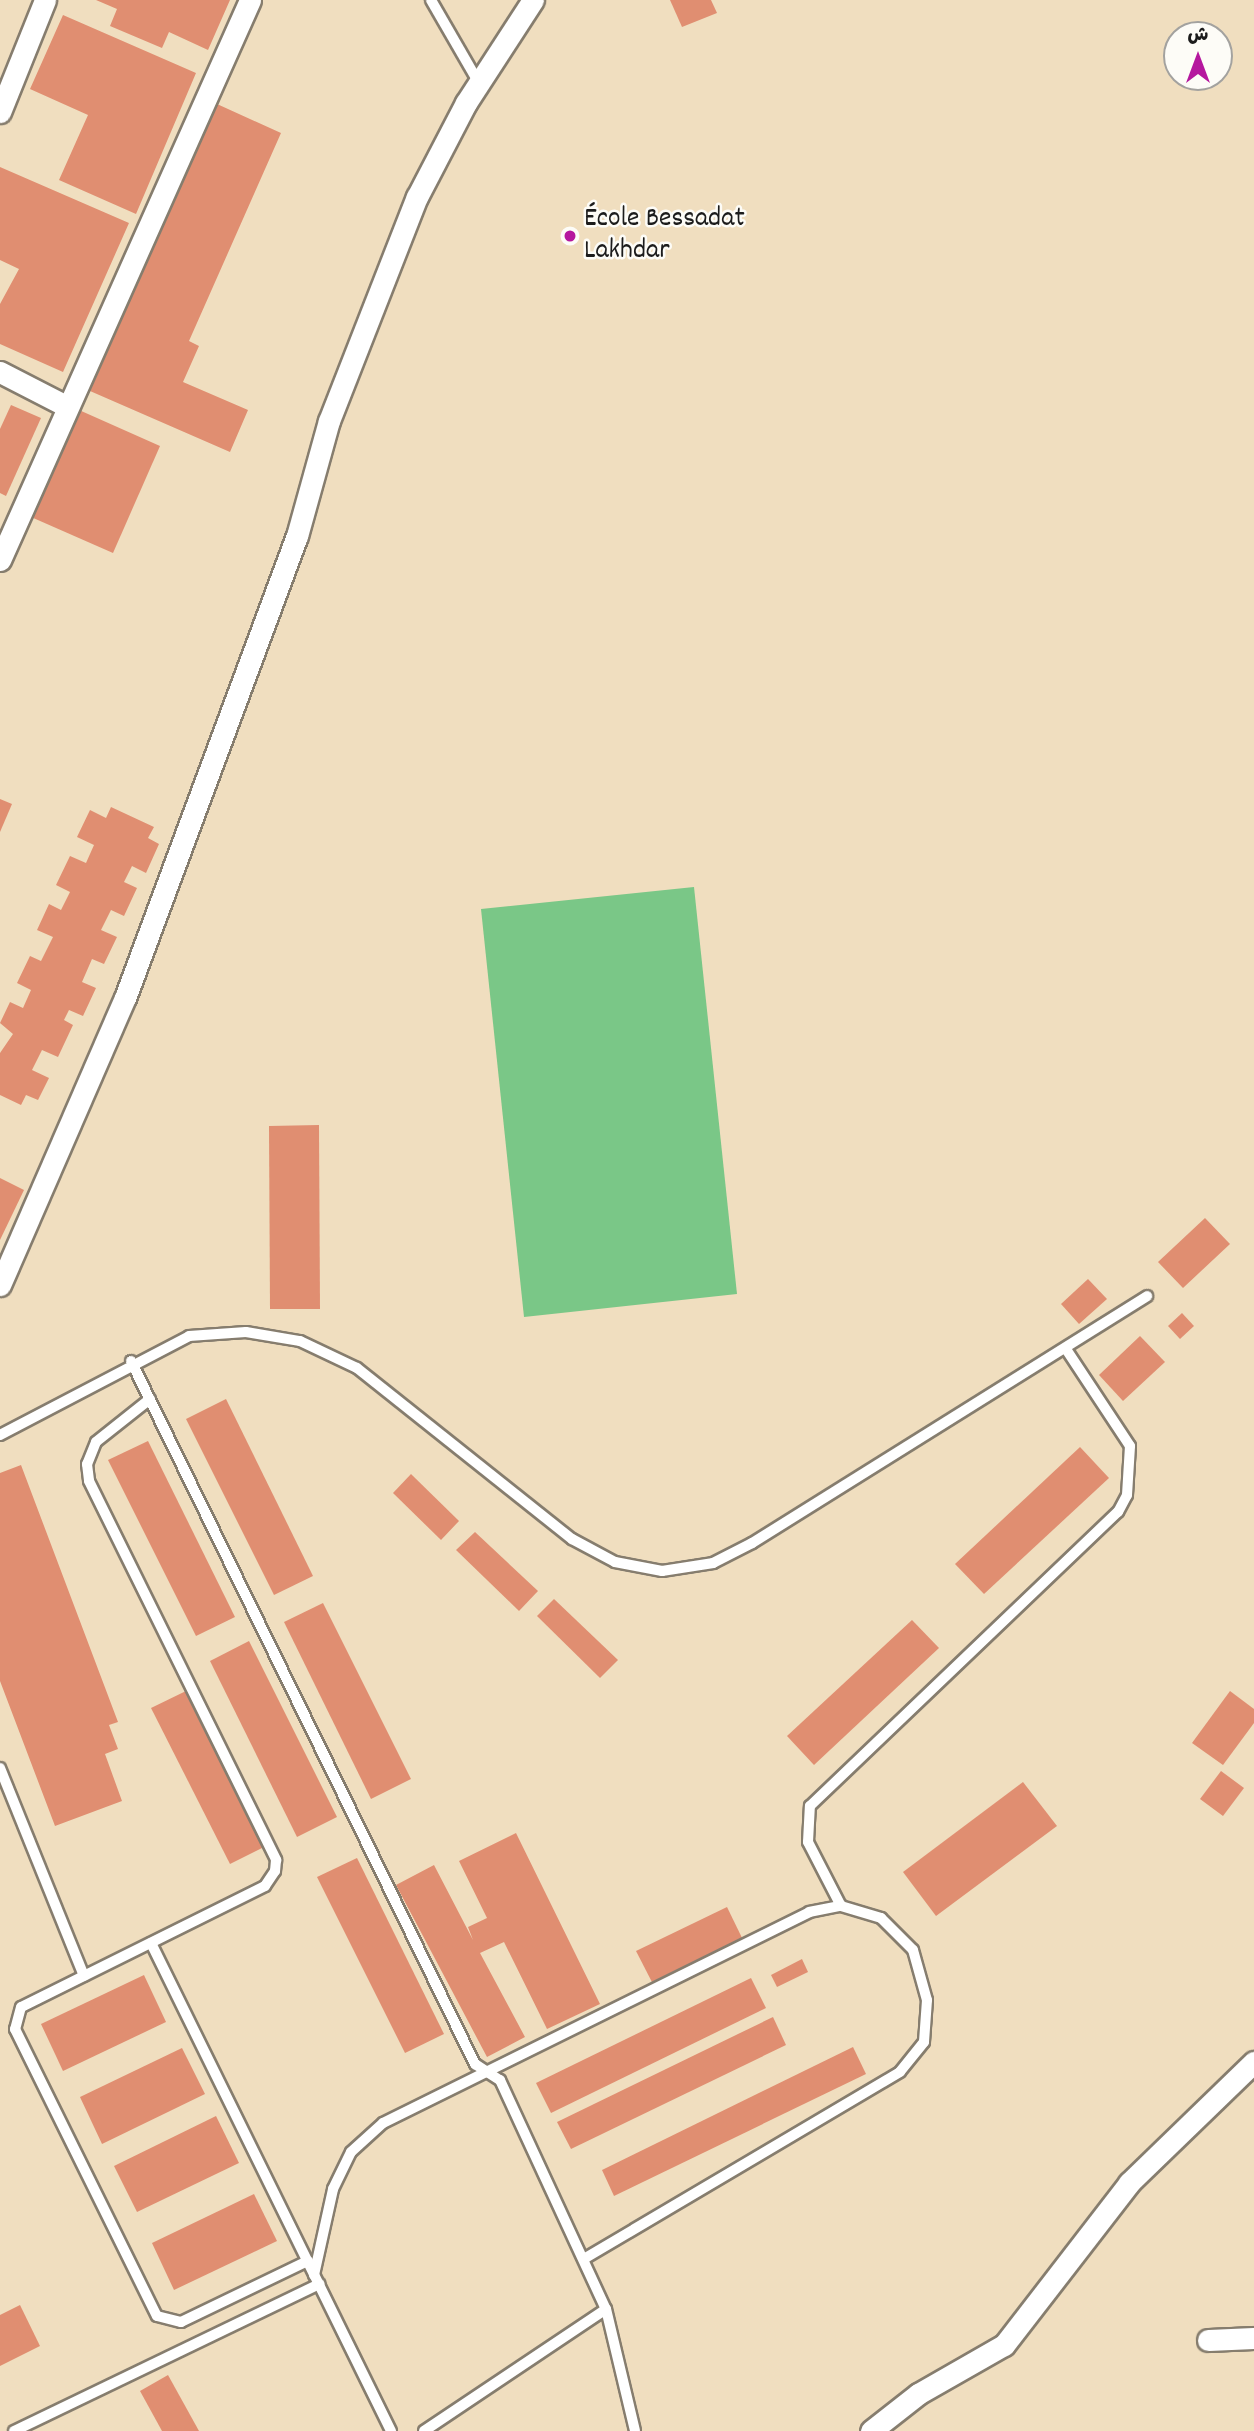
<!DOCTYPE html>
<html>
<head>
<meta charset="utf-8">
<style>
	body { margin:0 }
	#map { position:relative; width:1254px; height:2431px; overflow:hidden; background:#f0debf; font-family:Dekko,"Playpen Sans Arabic",sans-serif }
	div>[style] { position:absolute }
	.green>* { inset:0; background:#7ac787 }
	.building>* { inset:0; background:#e08e71 }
	.roads { filter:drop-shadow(2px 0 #867d6e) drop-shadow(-2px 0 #867d6e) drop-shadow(0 2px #867d6e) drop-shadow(0 -2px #867d6e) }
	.lane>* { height:10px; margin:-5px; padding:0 5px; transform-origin:5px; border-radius:5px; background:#fff }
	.street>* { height:21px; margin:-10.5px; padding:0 10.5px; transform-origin:10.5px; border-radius:10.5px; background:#fff }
	.dots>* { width:19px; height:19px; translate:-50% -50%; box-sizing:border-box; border:4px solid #fdfcf7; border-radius:50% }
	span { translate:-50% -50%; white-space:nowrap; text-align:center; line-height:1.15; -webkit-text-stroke:5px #fdfcf7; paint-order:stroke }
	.poi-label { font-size:28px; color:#1c1c1c }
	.left { translate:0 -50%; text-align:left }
	.north { position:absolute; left:1163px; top:21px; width:70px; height:70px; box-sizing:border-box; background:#fdfcf7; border:2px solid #a3a29f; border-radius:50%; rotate:0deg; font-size:19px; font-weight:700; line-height:28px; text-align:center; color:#1c1c1c }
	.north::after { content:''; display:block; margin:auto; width:24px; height:32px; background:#b5179e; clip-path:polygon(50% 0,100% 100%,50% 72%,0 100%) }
</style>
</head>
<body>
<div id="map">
	<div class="green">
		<div style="clip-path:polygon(694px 887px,737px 1294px,524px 1317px,481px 909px)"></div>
	</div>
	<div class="building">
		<div style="clip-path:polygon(96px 0,230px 0,208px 50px,169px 32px,162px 48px,110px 26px,117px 9px)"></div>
		<div style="clip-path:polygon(670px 0,711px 0,717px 13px,682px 27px)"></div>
		<div style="clip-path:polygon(63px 15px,196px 73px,136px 214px,59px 180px,88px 115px,30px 89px)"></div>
		<div style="clip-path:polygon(217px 104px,281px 133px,189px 341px,199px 346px,183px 382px,248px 410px,230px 452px,90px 391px)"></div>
		<div style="clip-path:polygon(0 167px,129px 223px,63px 372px,0 344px,0 304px,19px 269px,0 260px)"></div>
		<div style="clip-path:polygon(11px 405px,41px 418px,6px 496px,0 493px,0 429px)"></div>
		<div style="clip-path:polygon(79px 410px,160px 446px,113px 553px,31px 517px)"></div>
		<div style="clip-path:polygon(0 799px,12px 804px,0 832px)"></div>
		<div style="clip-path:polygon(111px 807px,154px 827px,148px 838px,159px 844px,146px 873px,132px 866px,124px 882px,137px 888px,124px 916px,111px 910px,101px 930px,117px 937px,104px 964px,92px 959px,82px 982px,96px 988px,83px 1016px,69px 1010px,64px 1020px,73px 1025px,58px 1057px,42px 1050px,32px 1070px,49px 1078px,38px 1100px,26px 1095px,21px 1105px,0 1095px,0 1053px,13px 1034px,0 1023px,10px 1002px,23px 1008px,31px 990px,17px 983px,30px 956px,41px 961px,53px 937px,37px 930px,49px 904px,61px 910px,70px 892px,56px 885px,70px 856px,86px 863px,94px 845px,77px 837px,90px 810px,106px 818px)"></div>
		<div style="clip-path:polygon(319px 1125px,320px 1309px,270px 1309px,269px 1126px)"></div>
		<div style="clip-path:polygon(0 1178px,24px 1190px,0 1240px)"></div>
		<div style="clip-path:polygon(1205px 1218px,1230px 1244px,1183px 1288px,1158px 1262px)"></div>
		<div style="clip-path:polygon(1088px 1279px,1107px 1299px,1079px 1324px,1061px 1304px)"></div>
		<div style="clip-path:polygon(1182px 1313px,1194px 1326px,1180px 1339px,1168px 1326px)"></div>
		<div style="clip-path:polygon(1140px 1336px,1165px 1362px,1123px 1401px,1099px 1375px)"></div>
		<div style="clip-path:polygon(226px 1399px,313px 1576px,274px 1595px,186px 1419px)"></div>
		<div style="clip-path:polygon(148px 1441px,235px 1617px,196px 1636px,108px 1460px)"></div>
		<div style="clip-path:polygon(1080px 1447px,1109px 1478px,984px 1594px,955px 1564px)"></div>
		<div style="clip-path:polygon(21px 1465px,118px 1722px,109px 1725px,118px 1749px,105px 1754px,122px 1801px,55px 1826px,0 1681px,0 1473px)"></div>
		<div style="clip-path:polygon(411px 1474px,459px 1521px,441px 1540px,393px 1493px)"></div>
		<div style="clip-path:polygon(475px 1532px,538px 1591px,519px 1611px,456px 1550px)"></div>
		<div style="clip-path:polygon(554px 1599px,618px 1660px,600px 1678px,537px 1616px)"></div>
		<div style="clip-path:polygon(323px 1603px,411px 1779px,371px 1799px,284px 1622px)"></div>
		<div style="clip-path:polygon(912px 1620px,939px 1648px,814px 1765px,787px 1736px)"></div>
		<div style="clip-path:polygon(249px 1641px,337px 1817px,297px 1837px,210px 1661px)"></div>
		<div style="clip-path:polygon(186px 1691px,264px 1847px,230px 1864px,151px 1708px)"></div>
		<div style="clip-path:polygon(1230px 1691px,1254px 1709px,1254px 1723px,1223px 1765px,1192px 1743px)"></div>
		<div style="clip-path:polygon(1221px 1771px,1244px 1788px,1223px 1816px,1200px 1799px)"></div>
		<div style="clip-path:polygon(1023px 1782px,1057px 1826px,936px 1916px,903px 1872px)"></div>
		<div style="clip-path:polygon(516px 1833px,600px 2004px,547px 2029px,504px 1942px,480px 1953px,525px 2037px,487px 2057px,396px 1885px,434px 1865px,473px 1940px,468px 1927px,487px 1918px,459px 1861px)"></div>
		<div style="clip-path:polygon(357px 1858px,444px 2034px,405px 2053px,317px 1877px)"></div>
		<div style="clip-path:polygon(727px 1907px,744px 1942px,654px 1986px,636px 1951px)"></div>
		<div style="clip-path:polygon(802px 1959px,808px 1972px,777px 1987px,771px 1975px)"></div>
		<div style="clip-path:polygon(144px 1975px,166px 2022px,63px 2071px,41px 2024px)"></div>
		<div style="clip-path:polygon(751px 1978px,766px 2008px,551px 2113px,536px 2083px)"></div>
		<div style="clip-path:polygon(773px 2017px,786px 2045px,571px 2149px,557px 2122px)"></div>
		<div style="clip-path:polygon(853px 2047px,866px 2074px,614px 2196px,602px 2170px)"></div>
		<div style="clip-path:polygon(182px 2048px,205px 2094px,102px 2144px,80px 2097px)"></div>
		<div style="clip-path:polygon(216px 2116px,239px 2163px,137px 2212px,114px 2166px)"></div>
		<div style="clip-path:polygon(254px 2194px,277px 2241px,174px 2290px,152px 2243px)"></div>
		<div style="clip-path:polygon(20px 2305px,40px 2346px,0 2366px,0 2315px)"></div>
		<div style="clip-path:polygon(168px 2375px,199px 2431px,162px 2431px,140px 2391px)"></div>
	</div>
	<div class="roads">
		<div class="lane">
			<div style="left:431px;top:0;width:96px;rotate:60deg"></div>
			<div style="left:131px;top:1361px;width:783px;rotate:63.93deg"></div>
			<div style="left:475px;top:2064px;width:30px;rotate:33deg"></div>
			<div style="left:500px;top:2080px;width:252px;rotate:65.2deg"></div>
			<div style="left:606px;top:2309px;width:125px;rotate:76.6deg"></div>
			<div style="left:150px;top:1399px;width:69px;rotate:141.5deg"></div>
			<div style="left:96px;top:1442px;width:24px;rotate:112deg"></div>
			<div style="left:87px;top:1464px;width:17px;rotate:83deg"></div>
			<div style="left:89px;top:1481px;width:423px;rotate:63.7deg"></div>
			<div style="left:276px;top:1860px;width:11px;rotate:95deg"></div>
			<div style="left:275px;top:1871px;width:18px;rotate:124deg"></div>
			<div style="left:265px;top:1886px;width:272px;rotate:153.6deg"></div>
			<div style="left:21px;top:2007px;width:23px;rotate:105deg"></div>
			<div style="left:15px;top:2029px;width:320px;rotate:63.7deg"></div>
			<div style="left:157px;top:2316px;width:25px;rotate:14deg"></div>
			<div style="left:181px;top:2322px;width:141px;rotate:-25.7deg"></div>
			<div style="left:0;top:1435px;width:213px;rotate:-27.6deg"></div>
			<div style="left:189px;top:1336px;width:57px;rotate:-4deg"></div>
			<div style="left:246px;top:1332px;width:55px;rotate:9.5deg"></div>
			<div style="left:300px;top:1341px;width:63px;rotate:25.3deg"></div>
			<div style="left:357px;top:1368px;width:275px;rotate:38.5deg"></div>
			<div style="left:572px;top:1539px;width:49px;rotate:28.1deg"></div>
			<div style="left:615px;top:1562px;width:48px;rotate:10.8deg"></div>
			<div style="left:662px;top:1571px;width:52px;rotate:-8.9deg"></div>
			<div style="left:713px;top:1563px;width:44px;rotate:-27.1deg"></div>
			<div style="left:752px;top:1543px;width:466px;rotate:-32deg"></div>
			<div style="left:0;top:1768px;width:224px;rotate:68deg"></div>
			<div style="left:841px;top:1906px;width:72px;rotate:-117.3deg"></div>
			<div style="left:808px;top:1842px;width:36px;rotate:-87deg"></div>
			<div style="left:810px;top:1806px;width:426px;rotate:-43.7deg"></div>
			<div style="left:1118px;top:1512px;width:19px;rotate:-62deg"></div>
			<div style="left:1127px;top:1495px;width:49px;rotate:-86.5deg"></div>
			<div style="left:1130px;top:1446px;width:116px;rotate:-123.4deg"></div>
			<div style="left:151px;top:1943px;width:544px;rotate:63.81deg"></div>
			<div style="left:314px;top:2275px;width:88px;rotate:-77.5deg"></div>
			<div style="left:333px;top:2189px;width:41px;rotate:-64.1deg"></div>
			<div style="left:351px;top:2152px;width:43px;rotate:-42.2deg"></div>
			<div style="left:383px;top:2123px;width:475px;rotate:-26.3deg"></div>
			<div style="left:809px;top:1912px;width:33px;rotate:-11deg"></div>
			<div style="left:841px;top:1906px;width:42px;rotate:16.7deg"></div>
			<div style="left:881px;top:1918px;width:45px;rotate:45deg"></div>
			<div style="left:913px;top:1950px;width:52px;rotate:74.4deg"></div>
			<div style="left:927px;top:2000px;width:42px;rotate:94.1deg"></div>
			<div style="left:924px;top:2042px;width:38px;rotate:129deg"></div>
			<div style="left:900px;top:2072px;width:367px;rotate:149.4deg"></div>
			<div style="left:14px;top:2431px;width:339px;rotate:-25.7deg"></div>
			<div style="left:424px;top:2431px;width:219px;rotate:-33.8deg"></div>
		</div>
		<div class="street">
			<div style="left:0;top:112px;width:121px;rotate:-68.1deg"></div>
			<div style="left:0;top:372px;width:76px;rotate:27.2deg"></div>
			<div style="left:0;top:560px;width:613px;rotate:-65.94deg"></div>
			<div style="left:0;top:1285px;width:313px;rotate:-66.5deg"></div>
			<div style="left:125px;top:998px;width:493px;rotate:-69.6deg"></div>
			<div style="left:297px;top:536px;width:119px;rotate:-74.5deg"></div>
			<div style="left:329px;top:421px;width:241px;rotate:-68.6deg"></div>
			<div style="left:417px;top:197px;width:106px;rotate:-62.5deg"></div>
			<div style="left:466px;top:103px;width:123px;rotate:-57deg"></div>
			<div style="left:1208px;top:2340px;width:46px;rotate:-2.5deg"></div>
			<div style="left:871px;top:2431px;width:60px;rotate:-38.2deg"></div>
			<div style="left:918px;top:2394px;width:99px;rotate:-29.7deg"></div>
			<div style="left:1004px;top:2345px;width:205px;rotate:-52.3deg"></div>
			<div style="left:1129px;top:2183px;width:174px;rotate:-44.1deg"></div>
		</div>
	</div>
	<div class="dots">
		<div style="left:570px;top:236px;background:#b5179e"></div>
	</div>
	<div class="poi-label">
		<span class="left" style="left:584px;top:236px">École Bessadat<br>Lakhdar</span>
	</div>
	<div class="north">ش</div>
</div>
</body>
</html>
